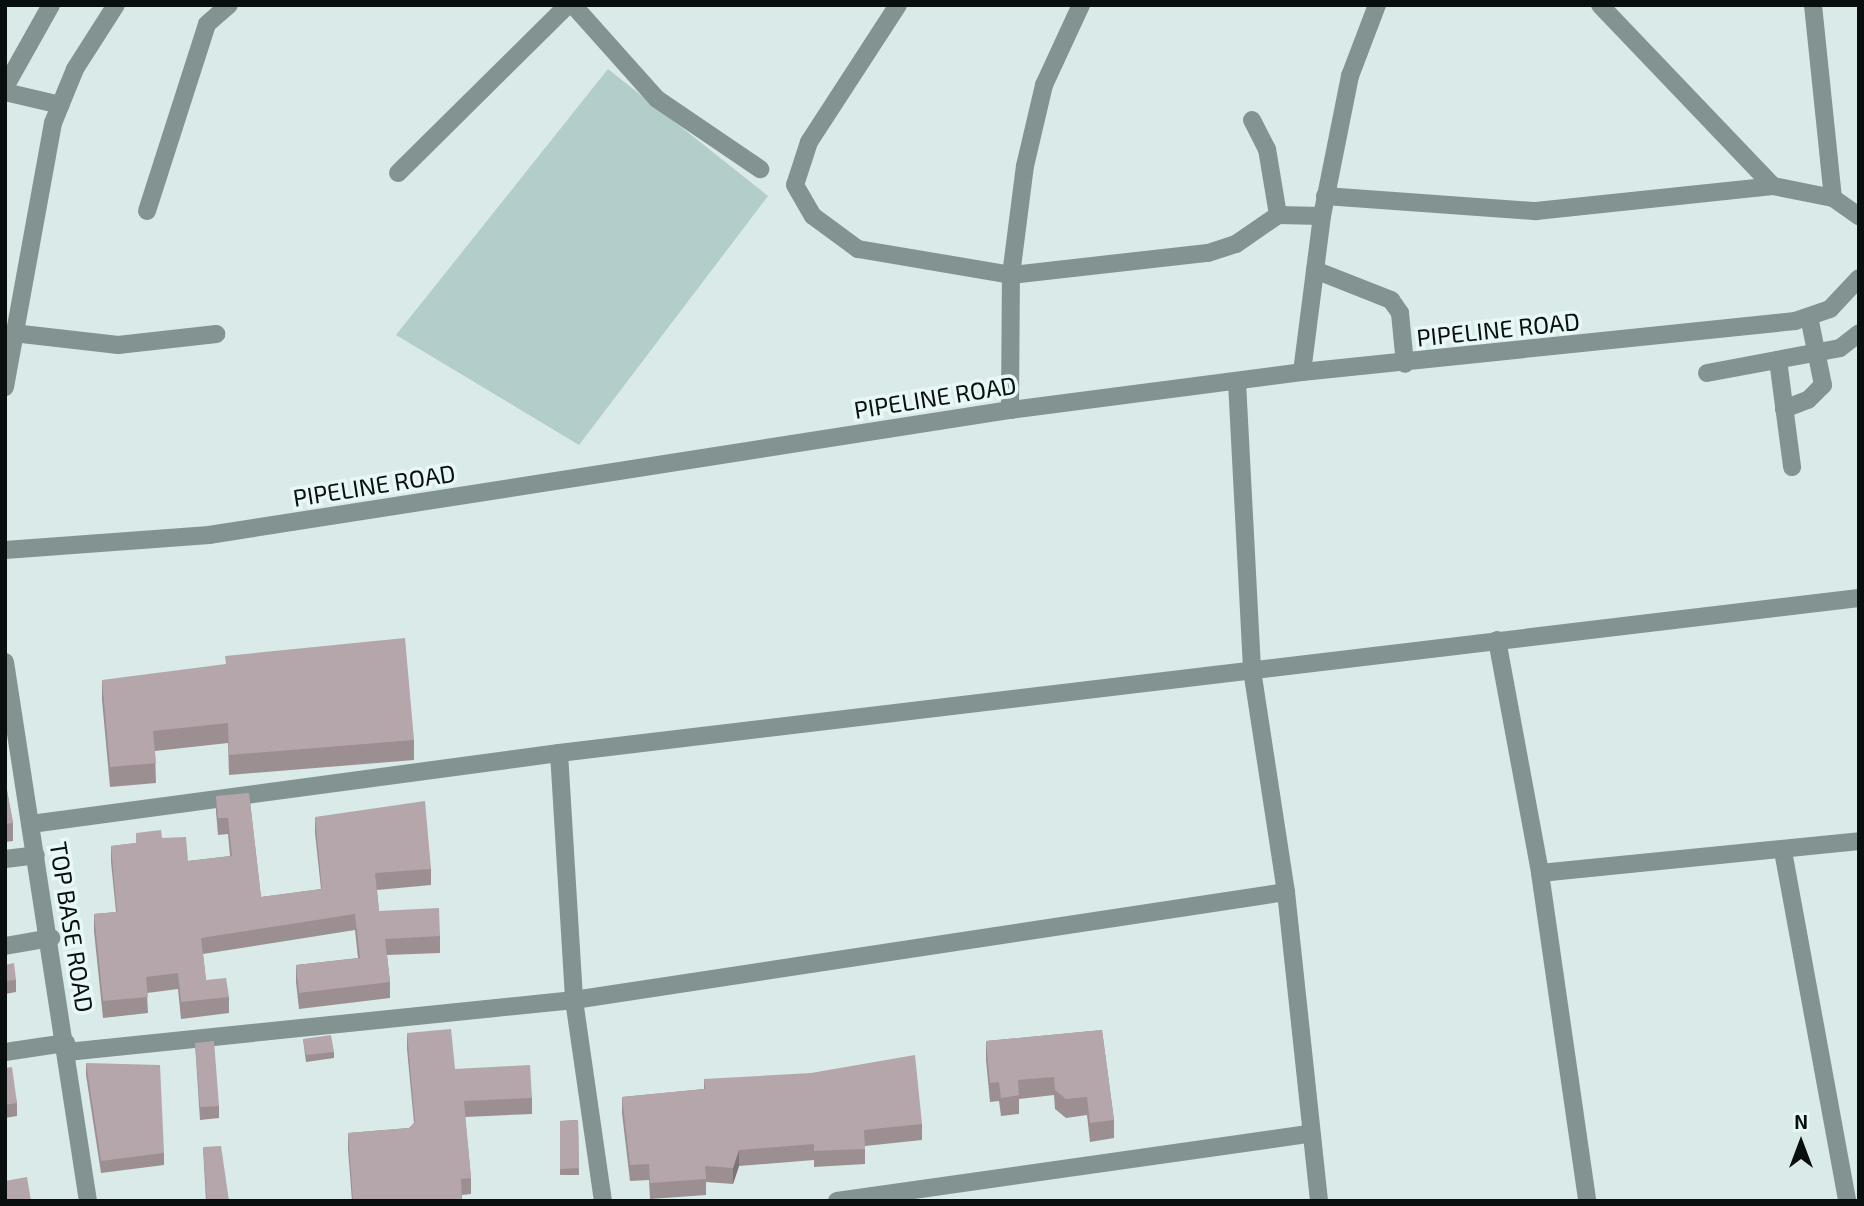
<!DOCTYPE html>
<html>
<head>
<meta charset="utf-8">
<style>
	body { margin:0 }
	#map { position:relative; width:1864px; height:1206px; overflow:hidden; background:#daeae8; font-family:"Exo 2",sans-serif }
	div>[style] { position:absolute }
	.green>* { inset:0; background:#b3cdca }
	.minor>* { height:18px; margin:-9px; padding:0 9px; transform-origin:9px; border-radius:9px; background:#829391 }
	.wall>* { inset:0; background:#9b8f92 }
	.shaded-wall>* { inset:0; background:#7e7477 }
	.building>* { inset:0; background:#b4a6aa }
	span { translate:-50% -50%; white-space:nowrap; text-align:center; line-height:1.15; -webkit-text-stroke:7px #e7f8f6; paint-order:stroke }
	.street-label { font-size:24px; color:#090f0e }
	.frame { position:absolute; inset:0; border:7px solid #090f0e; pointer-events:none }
	.north { position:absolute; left:1766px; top:1108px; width:70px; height:70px; -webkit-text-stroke:5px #e7f8f6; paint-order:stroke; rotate:0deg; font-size:19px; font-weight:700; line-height:28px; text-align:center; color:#090f0e }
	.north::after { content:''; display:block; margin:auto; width:24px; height:32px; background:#090f0e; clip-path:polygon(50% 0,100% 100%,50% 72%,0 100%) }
</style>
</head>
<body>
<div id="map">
	<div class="green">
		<div style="clip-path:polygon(608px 69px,768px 196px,579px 445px,396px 335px)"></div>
	</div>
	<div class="minor">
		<div style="left:573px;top:5px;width:126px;rotate:48.2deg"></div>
		<div style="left:657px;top:99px;width:125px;rotate:34.2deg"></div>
		<div style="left:898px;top:5px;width:163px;rotate:123deg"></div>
		<div style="left:809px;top:142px;width:45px;rotate:108deg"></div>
		<div style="left:795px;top:185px;width:36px;rotate:60deg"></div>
		<div style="left:813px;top:216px;width:56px;rotate:36.3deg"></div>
		<div style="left:858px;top:249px;width:155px;rotate:9.6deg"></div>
		<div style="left:1011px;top:275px;width:198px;rotate:-6.4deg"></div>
		<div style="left:1208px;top:253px;width:29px;rotate:-18deg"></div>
		<div style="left:1236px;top:244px;width:51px;rotate:-34.6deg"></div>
		<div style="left:1278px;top:215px;width:44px;rotate:1.3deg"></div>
		<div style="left:1600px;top:5px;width:250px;rotate:46.3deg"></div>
		<div style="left:1813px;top:5px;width:194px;rotate:84.1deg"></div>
		<div style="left:5px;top:87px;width:94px;rotate:-60.7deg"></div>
		<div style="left:5px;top:92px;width:57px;rotate:13.3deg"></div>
		<div style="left:1252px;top:120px;width:33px;rotate:63deg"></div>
		<div style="left:1267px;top:149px;width:67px;rotate:80.5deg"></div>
		<div style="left:398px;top:173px;width:239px;rotate:-44.7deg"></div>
		<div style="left:1325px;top:196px;width:212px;rotate:4.1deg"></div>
		<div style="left:1536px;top:211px;width:238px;rotate:-6deg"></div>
		<div style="left:1773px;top:186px;width:61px;rotate:11.3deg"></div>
		<div style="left:1833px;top:198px;width:32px;rotate:35deg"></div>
		<div style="left:147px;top:211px;width:196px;rotate:-72.2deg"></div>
		<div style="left:207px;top:24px;width:29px;rotate:-41deg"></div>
		<div style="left:1315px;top:270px;width:82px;rotate:21.5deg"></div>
		<div style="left:1391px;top:300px;width:16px;rotate:55deg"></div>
		<div style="left:1400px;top:313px;width:51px;rotate:84.4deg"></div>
		<div style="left:13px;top:333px;width:106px;rotate:6.5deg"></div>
		<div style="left:118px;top:345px;width:99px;rotate:-6.4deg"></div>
		<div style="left:1778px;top:360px;width:108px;rotate:82.5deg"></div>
		<div style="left:1302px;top:372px;width:157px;rotate:-82.7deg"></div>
		<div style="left:1322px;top:216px;width:143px;rotate:-78.7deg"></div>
		<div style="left:1350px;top:76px;width:76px;rotate:-69.2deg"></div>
		<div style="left:1707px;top:373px;width:135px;rotate:-10.6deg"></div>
		<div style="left:1840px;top:348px;width:24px;rotate:-38deg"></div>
		<div style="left:1237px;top:382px;width:288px;rotate:87deg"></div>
		<div style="left:1252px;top:670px;width:225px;rotate:81.3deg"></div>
		<div style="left:1286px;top:892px;width:311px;rotate:83.9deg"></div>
		<div style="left:5px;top:387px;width:268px;rotate:-79.7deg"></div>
		<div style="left:53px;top:123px;width:58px;rotate:-67.8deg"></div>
		<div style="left:75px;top:69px;width:76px;rotate:-57.4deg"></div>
		<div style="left:1784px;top:409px;width:26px;rotate:-21deg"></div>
		<div style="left:1808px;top:400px;width:21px;rotate:-45deg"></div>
		<div style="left:1823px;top:385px;width:69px;rotate:-101.6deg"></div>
		<div style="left:1010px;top:410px;width:135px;rotate:-89.6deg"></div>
		<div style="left:1011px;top:275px;width:110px;rotate:-82.7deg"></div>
		<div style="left:1025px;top:166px;width:83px;rotate:-76.8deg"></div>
		<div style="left:1044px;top:85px;width:88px;rotate:-65.2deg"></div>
		<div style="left:5px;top:550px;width:205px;rotate:-4.2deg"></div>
		<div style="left:209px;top:535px;width:811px;rotate:-8.87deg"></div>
		<div style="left:1010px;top:410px;width:294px;rotate:-7.4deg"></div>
		<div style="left:1302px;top:372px;width:496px;rotate:-5.9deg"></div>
		<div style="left:1795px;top:321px;width:37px;rotate:-19deg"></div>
		<div style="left:1830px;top:309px;width:42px;rotate:-46.9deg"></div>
		<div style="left:1497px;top:640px;width:237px;rotate:79.5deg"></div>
		<div style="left:1540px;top:873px;width:331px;rotate:81.8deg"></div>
		<div style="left:5px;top:662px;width:545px;rotate:81.25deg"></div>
		<div style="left:559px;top:753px;width:247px;rotate:86.5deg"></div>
		<div style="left:574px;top:1000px;width:203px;rotate:81.8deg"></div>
		<div style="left:31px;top:824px;width:533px;rotate:-7.66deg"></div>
		<div style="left:559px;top:753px;width:1309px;rotate:-6.8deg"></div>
		<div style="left:1783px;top:851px;width:356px;rotate:79.6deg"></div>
		<div style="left:5px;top:859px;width:31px;rotate:-7deg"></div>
		<div style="left:1540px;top:873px;width:321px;rotate:-5.7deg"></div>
		<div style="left:5px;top:946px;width:47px;rotate:-9.9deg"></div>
		<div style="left:5px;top:1052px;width:62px;rotate:-8.4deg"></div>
		<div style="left:67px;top:1052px;width:510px;rotate:-5.86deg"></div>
		<div style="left:574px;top:1000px;width:720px;rotate:-8.63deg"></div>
		<div style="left:837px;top:1201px;width:478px;rotate:-8.1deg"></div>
	</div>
	<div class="wall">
		<div style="clip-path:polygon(102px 680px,414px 740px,414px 760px,229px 775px,228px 743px,155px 751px,156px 783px,110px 787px,102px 700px)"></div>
		<div style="clip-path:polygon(5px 780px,13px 823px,13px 841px,5px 842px)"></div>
		<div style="clip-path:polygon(249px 793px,261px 897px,321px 889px,315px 833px,315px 817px,431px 869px,431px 885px,377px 890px,379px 911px,440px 936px,440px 953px,387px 955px,390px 982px,390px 998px,299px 1009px,296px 982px,296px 965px,358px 958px,355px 930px,203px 954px,206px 980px,229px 997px,229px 1013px,181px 1019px,178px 989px,147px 993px,148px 1013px,103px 1018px,94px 931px,94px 914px,116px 912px,111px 862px,111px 846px,136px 843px,136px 833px,162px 838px,188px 861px,230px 856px,228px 834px,218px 835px,216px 812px,216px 796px)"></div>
		<div style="clip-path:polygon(5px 965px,16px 980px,16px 992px,5px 994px)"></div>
		<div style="clip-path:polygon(1102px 1030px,1114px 1120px,1114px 1138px,1090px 1142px,1087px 1115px,1066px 1118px,1055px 1109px,1054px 1095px,1019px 1099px,1019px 1114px,1001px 1116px,999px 1101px,990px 1102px,986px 1060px,986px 1041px)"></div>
		<div style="clip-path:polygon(407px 1033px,455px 1069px,532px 1098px,532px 1114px,465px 1117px,471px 1178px,471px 1194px,462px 1195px,462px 1201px,352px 1201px,348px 1149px,348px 1133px,409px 1128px,414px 1123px,407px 1049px)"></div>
		<div style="clip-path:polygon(303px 1039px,334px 1052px,334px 1058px,306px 1062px)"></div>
		<div style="clip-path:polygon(195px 1043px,219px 1106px,219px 1118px,200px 1120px)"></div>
		<div style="clip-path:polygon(86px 1063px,164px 1153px,164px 1165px,101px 1173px,86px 1075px)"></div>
		<div style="clip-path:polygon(5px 1068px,17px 1103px,17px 1116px,5px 1118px)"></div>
		<div style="clip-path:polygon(704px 1079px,922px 1124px,922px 1140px,865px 1146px,865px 1164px,814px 1167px,814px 1160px,739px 1166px,733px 1184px,706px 1182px,706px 1195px,650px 1199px,649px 1180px,630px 1181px,622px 1113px,622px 1097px,704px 1089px)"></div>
		<div style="clip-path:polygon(578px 1120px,579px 1175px,560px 1175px,560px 1121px)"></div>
		<div style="clip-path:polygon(203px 1147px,229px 1201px,206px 1201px)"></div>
	</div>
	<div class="shaded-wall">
		<div style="clip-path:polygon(739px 1150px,739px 1166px,733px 1184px,733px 1168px)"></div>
	</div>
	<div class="building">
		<div style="clip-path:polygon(405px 638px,414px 740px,229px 755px,228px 723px,153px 731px,156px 763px,110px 767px,102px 680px,226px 664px,225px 656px)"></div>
		<div style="clip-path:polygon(5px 780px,13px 823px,5px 824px)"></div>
		<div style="clip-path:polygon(249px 793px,261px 897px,322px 889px,315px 817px,425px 801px,431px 869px,375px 873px,379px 911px,439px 908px,440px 936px,385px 939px,390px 982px,299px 993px,296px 965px,360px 958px,355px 914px,201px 938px,206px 980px,226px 978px,229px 997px,181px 1002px,178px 973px,146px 977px,148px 997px,103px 1001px,94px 914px,117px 912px,111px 846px,136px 843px,136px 833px,161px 830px,162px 838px,186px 837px,188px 861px,232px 856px,228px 818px,218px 818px,216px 796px)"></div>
		<div style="clip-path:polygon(14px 963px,16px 980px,5px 981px,5px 965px)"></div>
		<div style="clip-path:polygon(451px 1029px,455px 1069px,530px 1065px,532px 1098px,464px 1101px,471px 1178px,461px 1179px,462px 1201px,353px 1201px,348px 1133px,409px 1128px,415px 1122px,407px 1033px)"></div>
		<div style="clip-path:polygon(1102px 1030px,1114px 1120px,1090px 1123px,1087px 1097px,1066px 1099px,1055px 1090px,1054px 1077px,1018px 1080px,1019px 1095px,1001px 1098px,999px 1082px,990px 1083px,986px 1041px)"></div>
		<div style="clip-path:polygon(331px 1035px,334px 1052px,306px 1055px,303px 1039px)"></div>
		<div style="clip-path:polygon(214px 1041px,219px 1106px,200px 1107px,195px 1043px)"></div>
		<div style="clip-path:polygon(915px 1055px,922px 1124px,864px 1130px,865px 1149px,814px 1151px,814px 1144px,739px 1150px,733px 1168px,705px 1166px,706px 1179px,650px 1183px,649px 1164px,630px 1165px,622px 1097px,705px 1089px,704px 1079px,811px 1073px)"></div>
		<div style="clip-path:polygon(86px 1063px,160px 1065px,164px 1153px,101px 1161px)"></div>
		<div style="clip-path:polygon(12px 1067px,17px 1103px,5px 1105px,5px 1068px)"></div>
		<div style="clip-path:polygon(578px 1120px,579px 1168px,560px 1169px,560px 1121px)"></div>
		<div style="clip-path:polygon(221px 1146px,229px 1201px,207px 1201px,203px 1147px)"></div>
		<div style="clip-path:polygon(27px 1177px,31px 1201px,5px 1201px,5px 1181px)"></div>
	</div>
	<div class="street-label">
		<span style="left:1498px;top:329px;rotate:-6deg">PIPELINE ROAD</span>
		<span style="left:935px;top:397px;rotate:-9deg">PIPELINE ROAD</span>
		<span style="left:374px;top:485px;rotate:-9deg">PIPELINE ROAD</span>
		<span style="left:72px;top:927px;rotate:81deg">TOP BASE ROAD</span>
	</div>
	<div class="frame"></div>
	<div class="north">N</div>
</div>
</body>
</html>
